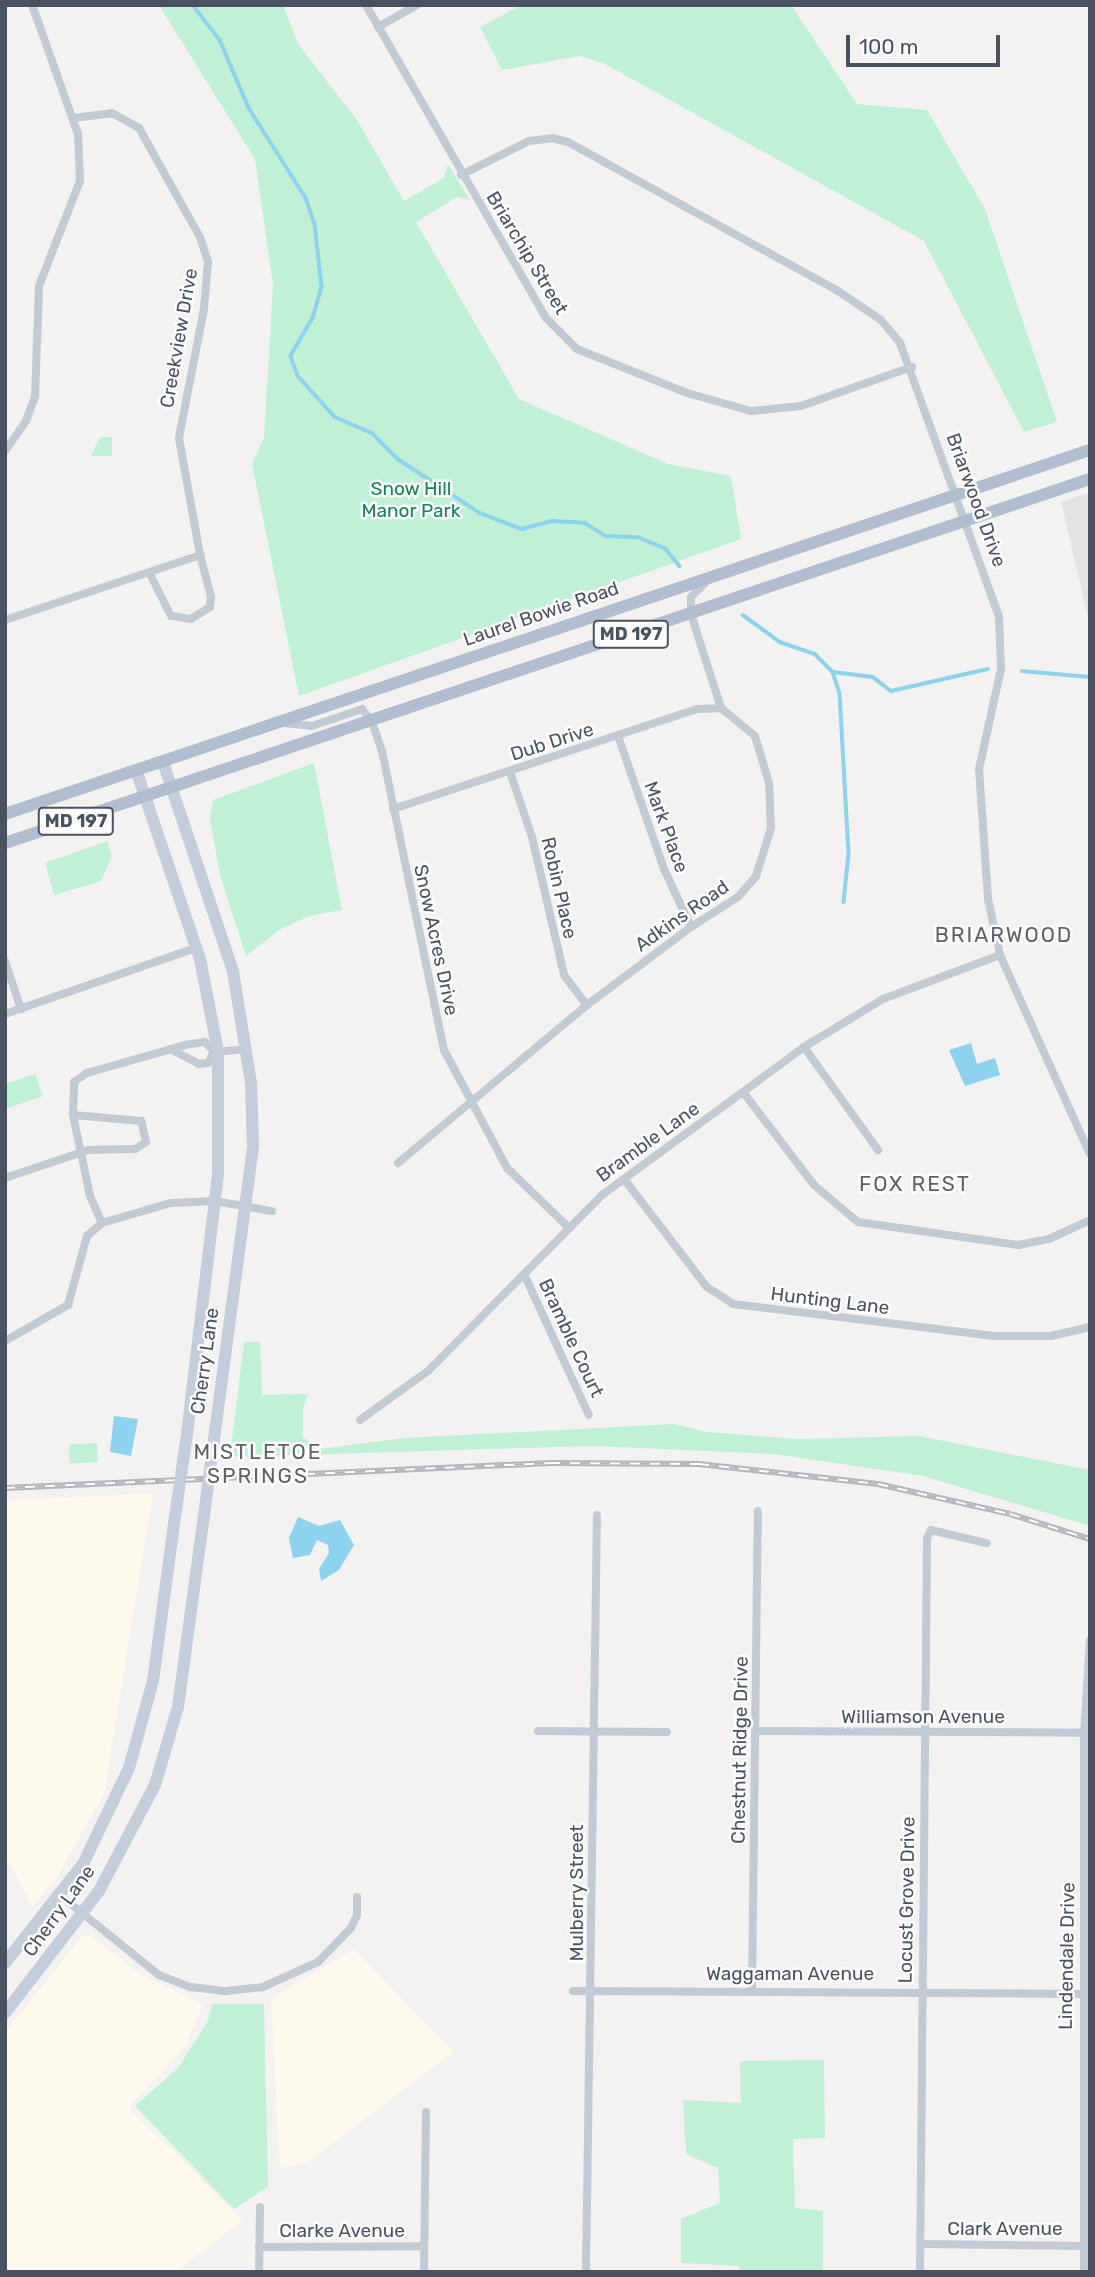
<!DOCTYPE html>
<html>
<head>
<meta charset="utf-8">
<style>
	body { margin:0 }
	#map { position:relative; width:1095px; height:2277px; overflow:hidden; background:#f4f1f1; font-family:Rubik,sans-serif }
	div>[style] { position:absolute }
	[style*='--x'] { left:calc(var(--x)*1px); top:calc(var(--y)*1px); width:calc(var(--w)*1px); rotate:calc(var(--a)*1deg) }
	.commercial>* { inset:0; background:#fdf9ec }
	.education>* { inset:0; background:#e5e2e3 }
	.green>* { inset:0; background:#c0f0d6; transform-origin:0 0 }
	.water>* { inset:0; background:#8dd3ee }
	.stream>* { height:3.5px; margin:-1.75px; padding:0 1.75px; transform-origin:1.75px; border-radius:1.75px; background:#8dd3ee }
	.minor>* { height:8px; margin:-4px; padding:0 4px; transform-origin:4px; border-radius:4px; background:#c2cad3 }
	.secondary>* { height:12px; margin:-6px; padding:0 6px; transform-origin:6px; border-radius:6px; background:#c4cdda }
	.primary>* { height:12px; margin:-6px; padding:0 6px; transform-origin:6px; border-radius:6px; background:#b1bed0 }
	.rail>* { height:6px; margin-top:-3px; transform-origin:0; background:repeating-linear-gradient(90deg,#fff 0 10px,#b3b6bb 0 20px); box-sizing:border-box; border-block:2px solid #b3b6bb }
	.secondary-bridge>* { height:12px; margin:-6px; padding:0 6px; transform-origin:6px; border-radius:6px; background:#c4cdda }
	span { translate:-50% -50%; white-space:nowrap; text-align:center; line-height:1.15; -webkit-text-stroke:5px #fff; paint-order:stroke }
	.shield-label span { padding:2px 5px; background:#fff; border:2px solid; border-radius:5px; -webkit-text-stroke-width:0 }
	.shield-label { font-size:18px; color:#49535f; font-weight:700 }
	.street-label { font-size:19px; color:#49535f }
	.park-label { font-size:19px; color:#168355 }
	.neighbourhood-label { font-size:21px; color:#5d6166; letter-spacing:2px }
	.frame { position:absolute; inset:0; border:7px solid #49535f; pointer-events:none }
	.scale { position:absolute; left:846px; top:35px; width:154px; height:32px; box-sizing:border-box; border:4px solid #49535f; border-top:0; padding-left:9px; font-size:21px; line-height:24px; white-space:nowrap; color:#49535f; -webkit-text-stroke:5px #fff; paint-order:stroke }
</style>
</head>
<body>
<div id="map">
	<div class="commercial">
		<div style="clip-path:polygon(153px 1493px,104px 1794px,58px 1875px,33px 1907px,5px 1855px,5px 1501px)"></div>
		<div style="clip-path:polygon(82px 1936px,91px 1936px,140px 1974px,203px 2004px,186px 2045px,128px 2108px,243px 2220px,175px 2272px,5px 2272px,5px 2033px)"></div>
		<div style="clip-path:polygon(354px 1949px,453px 2052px,308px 2162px,280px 2168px,271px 1999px)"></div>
	</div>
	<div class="education">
		<div style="clip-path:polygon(1090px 492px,1090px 626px,1061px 502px)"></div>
	</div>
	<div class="green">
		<div style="clip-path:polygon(159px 5px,283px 5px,298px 44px,357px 120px,404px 201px,444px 178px,448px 164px,470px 200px,457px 197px,416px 222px,519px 399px,668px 464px,731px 476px,741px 539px,299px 696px,252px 464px,264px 438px,273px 285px,255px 159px)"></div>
		<div style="clip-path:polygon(522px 5px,791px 5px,857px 104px,927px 110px,985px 209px,1057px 422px,1024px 432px,924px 241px,605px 64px,580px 56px,502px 70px,480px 27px)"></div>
		<div style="clip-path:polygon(100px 437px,112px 437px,112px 456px,91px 456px)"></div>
		<div style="clip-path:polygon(314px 763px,342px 910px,309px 916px,279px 930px,246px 956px,220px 875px,210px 819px,213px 800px)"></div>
		<div style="clip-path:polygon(107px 841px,112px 856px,101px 881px,54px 895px,45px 863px)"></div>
		<div style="clip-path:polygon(35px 1074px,43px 1096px,5px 1109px,5px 1084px)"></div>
		<div style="clip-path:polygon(244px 1342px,260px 1342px,262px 1395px,308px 1394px,303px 1409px,303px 1437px,319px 1449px,405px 1438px,674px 1424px,707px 1432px,797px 1439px,919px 1436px,1090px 1470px,1090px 1526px,923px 1476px,774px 1454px,593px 1446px,230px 1457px)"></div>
		<div style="left:97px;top:1443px;width:19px;height:28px;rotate:87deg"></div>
		<div style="clip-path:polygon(1084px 1733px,1090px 1733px,1090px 1994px,1083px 1994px)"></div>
		<div style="clip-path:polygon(212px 2004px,264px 2004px,268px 2187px,234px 2209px,135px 2106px,178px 2068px,208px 2021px)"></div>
		<div style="clip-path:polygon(824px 2060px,825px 2138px,793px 2139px,795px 2208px,823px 2211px,823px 2272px,739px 2272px,739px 2266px,681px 2263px,681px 2219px,720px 2203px,718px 2168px,686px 2154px,683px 2100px,741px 2103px,740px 2061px)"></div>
	</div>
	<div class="water">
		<div style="clip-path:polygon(971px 1043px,977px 1064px,995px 1058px,1000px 1075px,965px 1086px,949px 1050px)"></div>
		<div style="clip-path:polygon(114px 1416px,138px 1419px,131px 1456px,110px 1452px)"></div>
		<div style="clip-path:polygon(298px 1517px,319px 1526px,340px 1520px,354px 1545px,339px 1570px,321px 1581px,319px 1569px,329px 1553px,328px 1545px,317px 1540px,310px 1555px,293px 1558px,289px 1538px)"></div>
	</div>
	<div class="stream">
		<div style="--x:193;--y:5;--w:44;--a:52.4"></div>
		<div style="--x:220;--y:40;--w:74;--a:66.9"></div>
		<div style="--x:249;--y:108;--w:107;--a:57.7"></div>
		<div style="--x:306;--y:198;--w:28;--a:71"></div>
		<div style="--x:315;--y:224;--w:63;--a:83.7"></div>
		<div style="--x:322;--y:287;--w:32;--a:106"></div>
		<div style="--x:313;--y:318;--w:44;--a:120.1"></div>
		<div style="--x:291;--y:356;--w:21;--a:71"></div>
		<div style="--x:298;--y:376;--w:55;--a:47.9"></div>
		<div style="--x:335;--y:417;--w:40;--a:23.4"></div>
		<div style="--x:372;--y:433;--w:37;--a:45"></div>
		<div style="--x:398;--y:459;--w:98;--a:33.4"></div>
		<div style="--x:480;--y:513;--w:45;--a:20.9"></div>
		<div style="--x:522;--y:529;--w:31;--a:-15"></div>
		<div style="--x:552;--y:521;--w:33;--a:3"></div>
		<div style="--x:585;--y:523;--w:25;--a:32"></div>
		<div style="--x:606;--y:536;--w:32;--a:2"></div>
		<div style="--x:638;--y:537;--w:30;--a:23"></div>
		<div style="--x:666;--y:549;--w:22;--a:51"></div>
		<div style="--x:743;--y:615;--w:46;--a:36.1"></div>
		<div style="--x:780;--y:642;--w:37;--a:19"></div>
		<div style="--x:815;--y:654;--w:25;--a:45"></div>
		<div style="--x:833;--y:672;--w:40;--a:7.1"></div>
		<div style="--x:873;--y:677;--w:23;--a:38"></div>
		<div style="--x:891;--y:691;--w:99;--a:-12.8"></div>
		<div style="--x:1022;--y:671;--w:68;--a:5"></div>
		<div style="--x:833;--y:672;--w:22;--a:72"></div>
		<div style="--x:840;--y:693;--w:161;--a:86.8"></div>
		<div style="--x:849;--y:854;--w:48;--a:95.9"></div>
	</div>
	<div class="minor">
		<div style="--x:366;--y:5;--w:361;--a:60.1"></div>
		<div style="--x:546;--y:318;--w:44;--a:45"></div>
		<div style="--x:577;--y:349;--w:118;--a:21.8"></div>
		<div style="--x:687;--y:393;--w:66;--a:15.7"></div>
		<div style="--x:751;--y:411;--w:50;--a:-5.7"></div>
		<div style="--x:801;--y:406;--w:118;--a:-19.4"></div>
		<div style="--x:378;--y:27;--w:45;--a:-29.4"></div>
		<div style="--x:73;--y:118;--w:39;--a:-7"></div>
		<div style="--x:112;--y:113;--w:31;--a:29"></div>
		<div style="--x:139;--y:128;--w:125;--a:60.8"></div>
		<div style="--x:200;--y:237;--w:26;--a:72"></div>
		<div style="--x:208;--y:262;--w:47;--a:94.9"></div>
		<div style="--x:204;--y:309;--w:131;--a:101"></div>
		<div style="--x:179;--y:438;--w:119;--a:79.8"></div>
		<div style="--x:200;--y:555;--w:43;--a:75.3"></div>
		<div style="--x:211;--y:597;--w:10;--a:96"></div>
		<div style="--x:210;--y:607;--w:22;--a:148"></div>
		<div style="--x:191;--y:619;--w:20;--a:-171"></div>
		<div style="--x:171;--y:616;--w:47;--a:-116.6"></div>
		<div style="--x:461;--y:175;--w:76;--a:-26.6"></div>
		<div style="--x:529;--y:141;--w:23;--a:-7"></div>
		<div style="--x:552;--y:138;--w:16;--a:14"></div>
		<div style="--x:568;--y:142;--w:308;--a:28.9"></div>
		<div style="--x:838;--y:291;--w:52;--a:34"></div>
		<div style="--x:881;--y:320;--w:30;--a:50"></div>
		<div style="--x:900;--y:343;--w:291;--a:70.1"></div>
		<div style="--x:999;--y:617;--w:52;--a:87.8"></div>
		<div style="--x:1001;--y:669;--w:102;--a:102.4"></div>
		<div style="--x:979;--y:769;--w:130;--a:86"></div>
		<div style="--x:988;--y:899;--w:57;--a:77.9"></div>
		<div style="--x:1000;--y:955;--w:218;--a:65.7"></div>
		<div style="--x:5;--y:451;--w:37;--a:-55"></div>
		<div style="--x:26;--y:421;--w:27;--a:-70"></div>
		<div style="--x:35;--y:396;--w:110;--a:-87.9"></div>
		<div style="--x:39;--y:286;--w:113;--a:-68.7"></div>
		<div style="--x:80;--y:181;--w:47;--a:-92.4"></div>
		<div style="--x:78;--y:134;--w:137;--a:-109.6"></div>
		<div style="--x:5;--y:620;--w:206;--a:-18.4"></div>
		<div style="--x:284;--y:723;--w:28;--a:6"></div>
		<div style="--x:312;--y:726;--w:53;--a:-18.8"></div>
		<div style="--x:362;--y:709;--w:16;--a:52"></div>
		<div style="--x:372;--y:722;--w:31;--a:71"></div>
		<div style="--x:382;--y:751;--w:305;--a:78.3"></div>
		<div style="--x:444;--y:1050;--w:134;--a:61.9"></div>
		<div style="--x:507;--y:1168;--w:83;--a:44"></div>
		<div style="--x:618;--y:736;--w:141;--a:70.9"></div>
		<div style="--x:664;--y:869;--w:64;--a:65"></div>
		<div style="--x:510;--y:772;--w:69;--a:71.3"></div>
		<div style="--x:532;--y:837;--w:142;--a:76.9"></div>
		<div style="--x:564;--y:975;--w:38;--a:53"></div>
		<div style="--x:393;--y:809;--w:320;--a:-18.2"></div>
		<div style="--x:697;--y:709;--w:24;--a:-2"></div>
		<div style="--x:5;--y:961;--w:51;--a:71.6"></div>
		<div style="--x:5;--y:1014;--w:202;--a:-19.1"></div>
		<div style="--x:804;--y:1047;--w:127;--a:54.3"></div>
		<div style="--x:170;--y:1049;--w:33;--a:27"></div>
		<div style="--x:199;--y:1064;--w:9;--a:-6"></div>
		<div style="--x:208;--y:1063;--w:13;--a:-61"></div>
		<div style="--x:214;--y:1052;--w:33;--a:-5"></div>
		<div style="--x:743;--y:1092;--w:117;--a:52.6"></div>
		<div style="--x:814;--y:1185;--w:57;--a:40.1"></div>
		<div style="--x:858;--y:1222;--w:162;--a:8.2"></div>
		<div style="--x:1018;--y:1245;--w:32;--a:-11"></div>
		<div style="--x:1049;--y:1239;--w:45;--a:-24.9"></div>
		<div style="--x:398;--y:1163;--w:246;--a:-39.9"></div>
		<div style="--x:587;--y:1005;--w:130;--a:-36.9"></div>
		<div style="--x:691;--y:927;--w:56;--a:-32.6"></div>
		<div style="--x:738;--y:897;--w:28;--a:-49"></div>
		<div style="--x:756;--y:876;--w:50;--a:-72.6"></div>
		<div style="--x:771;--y:828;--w:45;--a:-92.5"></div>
		<div style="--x:769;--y:783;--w:49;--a:-106.6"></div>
		<div style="--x:755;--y:736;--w:44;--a:-140.5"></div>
		<div style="--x:721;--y:708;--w:99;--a:-107.7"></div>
		<div style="--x:691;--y:614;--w:17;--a:-90"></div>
		<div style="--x:691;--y:597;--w:23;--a:-45"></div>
		<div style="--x:5;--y:1178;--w:88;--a:-18.6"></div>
		<div style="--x:88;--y:1150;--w:47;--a:-1.2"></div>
		<div style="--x:135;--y:1149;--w:13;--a:-32"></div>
		<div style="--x:146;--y:1142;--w:22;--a:-103"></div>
		<div style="--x:141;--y:1121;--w:68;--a:-175"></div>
		<div style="--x:624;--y:1179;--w:136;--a:52.5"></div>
		<div style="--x:707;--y:1287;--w:31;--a:33"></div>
		<div style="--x:733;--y:1304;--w:263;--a:7"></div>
		<div style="--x:994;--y:1336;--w:57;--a:0"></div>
		<div style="--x:1051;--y:1336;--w:40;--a:-13"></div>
		<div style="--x:102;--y:1223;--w:30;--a:-114"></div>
		<div style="--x:90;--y:1196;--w:83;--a:-101.9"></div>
		<div style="--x:73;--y:1115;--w:33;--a:-88"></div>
		<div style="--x:74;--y:1082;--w:16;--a:-35"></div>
		<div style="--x:87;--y:1073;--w:102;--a:-15.9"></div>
		<div style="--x:185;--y:1045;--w:20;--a:-9"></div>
		<div style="--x:205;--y:1042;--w:13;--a:48"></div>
		<div style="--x:524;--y:1274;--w:155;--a:65.3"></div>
		<div style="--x:5;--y:1341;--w:73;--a:-29.7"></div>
		<div style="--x:68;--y:1305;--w:72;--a:-74.6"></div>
		<div style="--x:87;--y:1236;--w:20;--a:-41"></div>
		<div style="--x:102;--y:1223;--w:72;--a:-16.2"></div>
		<div style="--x:171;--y:1203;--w:44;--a:-2.6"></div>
		<div style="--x:215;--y:1201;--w:58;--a:10"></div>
		<div style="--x:360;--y:1420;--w:84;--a:-35.8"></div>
		<div style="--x:428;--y:1371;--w:247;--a:-45.3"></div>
		<div style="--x:602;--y:1195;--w:250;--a:-36.2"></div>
		<div style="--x:804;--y:1047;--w:92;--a:-31.3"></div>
		<div style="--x:883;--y:999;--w:125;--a:-20.6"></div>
		<div style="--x:538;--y:1731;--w:129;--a:0.4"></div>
		<div style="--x:757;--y:1731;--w:330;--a:0.3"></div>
		<div style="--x:61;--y:1896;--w:126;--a:38.9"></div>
		<div style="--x:159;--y:1975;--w:34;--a:21"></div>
		<div style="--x:191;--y:1987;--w:35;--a:7"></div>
		<div style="--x:226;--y:1991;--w:37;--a:-6"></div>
		<div style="--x:263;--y:1987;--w:60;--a:-24.4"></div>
		<div style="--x:318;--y:1962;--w:47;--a:-45.9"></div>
		<div style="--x:351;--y:1928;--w:14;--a:-65"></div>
		<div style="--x:357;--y:1915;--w:18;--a:-90"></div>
		<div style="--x:752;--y:1989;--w:478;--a:-89.3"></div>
		<div style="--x:573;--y:1991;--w:517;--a:0.33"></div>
		<div style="--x:921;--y:2244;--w:166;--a:0.7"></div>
		<div style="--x:259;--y:2247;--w:165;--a:-0.3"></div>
		<div style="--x:259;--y:2272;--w:65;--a:-89.1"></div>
		<div style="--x:424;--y:2272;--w:160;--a:-89.3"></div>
		<div style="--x:586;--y:2272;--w:757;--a:-89.17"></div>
		<div style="--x:920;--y:2272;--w:734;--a:-89.45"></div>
		<div style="--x:927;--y:1538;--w:9;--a:-63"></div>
		<div style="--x:931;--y:1530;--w:57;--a:13.3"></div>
		<div style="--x:1084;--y:2272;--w:539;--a:-90"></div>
		<div style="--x:1084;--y:1733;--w:93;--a:-86.3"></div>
	</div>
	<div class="secondary">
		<div style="--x:163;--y:762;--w:220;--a:71.5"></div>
		<div style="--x:233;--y:971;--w:113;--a:80.9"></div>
		<div style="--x:251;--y:1083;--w:64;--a:88.2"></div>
		<div style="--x:253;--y:1147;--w:288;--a:97.6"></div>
		<div style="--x:136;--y:770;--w:200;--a:71.3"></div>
		<div style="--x:200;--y:959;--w:95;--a:79"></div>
		<div style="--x:218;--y:1052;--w:122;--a:90"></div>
		<div style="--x:218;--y:1174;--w:262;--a:96.8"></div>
		<div style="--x:5;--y:1963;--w:126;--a:-51.8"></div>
		<div style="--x:83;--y:1864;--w:106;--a:-64.4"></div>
		<div style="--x:129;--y:1768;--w:90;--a:-74.6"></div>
		<div style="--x:153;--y:1681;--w:158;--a:-82.4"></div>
		<div style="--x:5;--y:2013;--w:154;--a:-52.4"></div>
		<div style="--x:99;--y:1891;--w:120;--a:-62.2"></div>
		<div style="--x:155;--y:1785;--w:81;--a:-73.6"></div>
		<div style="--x:178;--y:1707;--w:186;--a:-82.3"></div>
	</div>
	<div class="primary">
		<div style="--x:5;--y:814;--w:1144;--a:-18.55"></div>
		<div style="--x:5;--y:843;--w:1144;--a:-18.55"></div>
	</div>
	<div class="rail">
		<div style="--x:5;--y:1488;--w:546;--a:-2.63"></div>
		<div style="--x:550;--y:1463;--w:149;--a:0.4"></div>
		<div style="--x:699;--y:1464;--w:180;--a:6.4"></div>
		<div style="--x:878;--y:1484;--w:135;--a:12.8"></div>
		<div style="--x:1010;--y:1514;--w:84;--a:17.4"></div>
	</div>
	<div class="secondary-bridge">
		<div style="--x:203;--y:1523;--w:92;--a:-82.5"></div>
		<div style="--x:174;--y:1524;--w:91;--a:-81.8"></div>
	</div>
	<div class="shield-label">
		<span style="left:631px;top:634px">MD 197</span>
		<span style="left:76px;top:821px">MD 197</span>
	</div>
	<div class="street-label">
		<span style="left:527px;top:253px;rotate:59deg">Briarchip Street</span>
		<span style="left:179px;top:338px;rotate:-80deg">Creekview Drive</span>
		<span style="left:976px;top:500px;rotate:70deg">Briarwood Drive</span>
		<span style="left:541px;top:614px;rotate:-19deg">Laurel Bowie Road</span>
		<span style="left:552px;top:742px;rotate:-18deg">Dub Drive</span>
		<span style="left:666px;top:827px;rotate:70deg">Mark Place</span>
		<span style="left:559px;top:888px;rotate:77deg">Robin Place</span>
		<span style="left:682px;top:916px;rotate:-35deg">Adkins Road</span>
		<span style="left:436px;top:940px;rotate:78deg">Snow Acres Drive</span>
		<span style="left:648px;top:1142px;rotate:-36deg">Bramble Lane</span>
		<span style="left:830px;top:1301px;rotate:7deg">Hunting Lane</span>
		<span style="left:571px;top:1338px;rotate:65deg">Bramble Court</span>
		<span style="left:205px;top:1361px;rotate:-82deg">Cherry Lane</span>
		<span style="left:923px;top:1717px">Williamson Avenue</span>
		<span style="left:740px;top:1750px;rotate:-89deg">Chestnut Ridge Drive</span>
		<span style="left:577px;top:1893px;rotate:-90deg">Mulberry Street</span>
		<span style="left:907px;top:1900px;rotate:-89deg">Locust Grove Drive</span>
		<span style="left:59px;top:1911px;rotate:-54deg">Cherry Lane</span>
		<span style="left:1067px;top:1956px;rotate:-89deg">Lindendale Drive</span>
		<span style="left:790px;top:1974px">Waggaman Avenue</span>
		<span style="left:1005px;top:2229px">Clark Avenue</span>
		<span style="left:342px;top:2231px">Clarke Avenue</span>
	</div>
	<div class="park-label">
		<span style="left:411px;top:500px">Snow Hill<br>Manor Park</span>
	</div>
	<div class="neighbourhood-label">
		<span style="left:1004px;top:935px">BRIARWOOD</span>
		<span style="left:915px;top:1184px">FOX REST</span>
		<span style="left:258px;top:1464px">MISTLETOE<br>SPRINGS</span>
	</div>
	<div class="frame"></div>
	<div class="scale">100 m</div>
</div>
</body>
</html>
